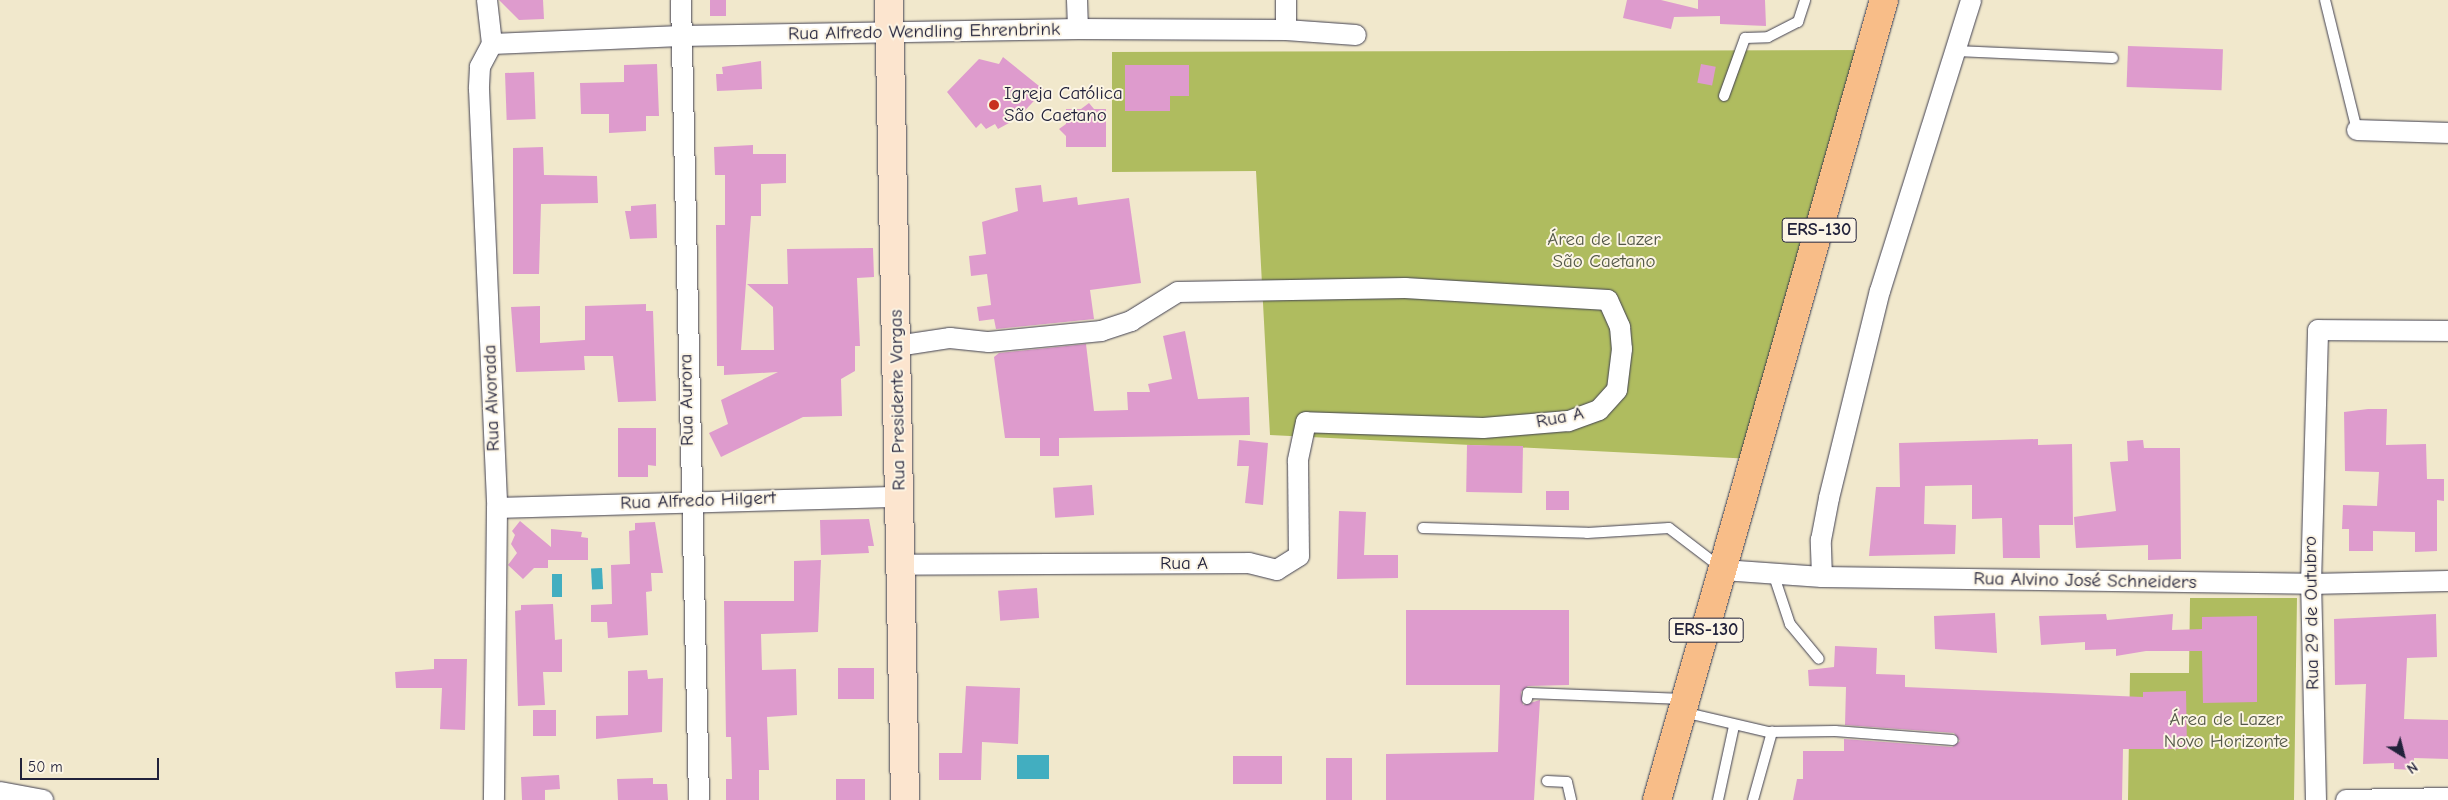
<!DOCTYPE html>
<html>
<head>
<meta charset="utf-8">
<style>
	body { margin:0 }
	#map { position:relative; width:2448px; height:800px; overflow:hidden; background:#f1e8cc; font-family:"Comic Neue",sans-serif }
	div>[style] { position:absolute }
	[style*='--x'] { left:calc(var(--x)*1px); top:calc(var(--y)*1px); width:calc(var(--w)*1px); rotate:calc(var(--a)*1deg) }
	.green>* { inset:0; background:#afbc5f }
	.water>* { inset:0; background:#42aec0; transform-origin:0 0 }
	.building>* { inset:0; background:#de9bcd; transform-origin:0 0 }
	.roads { filter:drop-shadow(0 0 1px #414051) drop-shadow(0 0 1px #414051) }
	.service>* { height:10px; margin:-5px; padding:0 5px; transform-origin:5px; border-radius:5px; background:#fff }
	.minor>* { height:20px; margin:-10px; padding:0 10px; transform-origin:10px; border-radius:10px; background:#fff }
	.secondary>* { height:28px; margin:-14px; padding:0 14px; transform-origin:14px; border-radius:14px; background:#fce5cf }
	.primary>* { height:28px; margin:-14px; padding:0 14px; transform-origin:14px; border-radius:14px; background:#f8bd88 }
	.dots>* { width:14px; height:14px; translate:-50% -50%; box-sizing:border-box; border:2px solid #fcf5e5; border-radius:50% }
	span { translate:-50% -50%; white-space:nowrap; text-align:center; line-height:1.15; -webkit-text-stroke:4px #fcf5e5; paint-order:stroke }
	.shield-label span { padding:1px 4px; background:#fcf5e5; border:1px solid; border-radius:4px; -webkit-text-stroke-width:0 }
	.shield-label { font-size:18px; color:#22223b; font-weight:700 }
	.street-label { font-size:19px; color:#22223b }
	.poi-label { font-size:19px; color:#22223b }
	.left { translate:0 -50%; text-align:left }
	.park-label { font-size:19px; color:#535848 }
	.north { position:absolute; left:2378px; top:730px; width:50px; height:50px; -webkit-text-stroke:4px #fcf5e5; paint-order:stroke; rotate:144deg; font-size:14px; font-weight:700; line-height:20px; text-align:center; color:#22223b }
	.north::after { content:''; display:block; margin:auto; width:18px; height:22px; background:#22223b; clip-path:polygon(50% 0,100% 100%,50% 72%,0 100%) }
	.scale { position:absolute; left:20px; top:758px; width:139px; height:22px; box-sizing:border-box; border:2px solid #22223b; border-top:0; padding-left:6px; font-size:15px; line-height:18px; white-space:nowrap; color:#22223b; -webkit-text-stroke:4px #fcf5e5; paint-order:stroke }
</style>
</head>
<body>
<div id="map">
	<div class="green">
		<div style="clip-path:polygon(1870px 50px,1753px 459px,1270px 435px,1256px 171px,1112px 172px,1112px 52px)"></div>
		<div style="clip-path:polygon(2190px 598px,2297px 598px,2294px 800px,2128px 800px,2130px 673px,2189px 673px)"></div>
	</div>
	<div class="water">
		<div style="left:602px;top:568px;width:21px;height:11px;rotate:87deg"></div>
		<div style="left:552px;top:574px;width:10px;height:23px"></div>
		<div style="left:1017px;top:755px;width:32px;height:24px"></div>
	</div>
	<div class="building">
		<div style="clip-path:polygon(499px 0,543px 0,544px 19px,519px 20px)"></div>
		<div style="left:710px;top:0;width:16px;height:16px"></div>
		<div style="clip-path:polygon(1627px 0,1661px 0,1698px 9px,1698px 0,1765px 0,1766px 26px,1720px 24px,1720px 16px,1674px 17px,1671px 29px,1623px 18px)"></div>
		<div style="left:2128px;top:46px;width:95px;height:41px;rotate:2deg"></div>
		<div style="clip-path:polygon(1003px 57px,1044px 90px,1018px 118px,998px 129px,995px 124px,986px 129px,981px 123px,976px 128px,947px 92px,979px 59px,999px 64px)"></div>
		<div style="clip-path:polygon(761px 61px,762px 89px,717px 91px,716px 74px,723px 74px,722px 67px)"></div>
		<div style="clip-path:polygon(657px 64px,659px 116px,646px 116px,646px 131px,609px 133px,609px 114px,581px 114px,580px 83px,624px 82px,624px 65px)"></div>
		<div style="left:1701px;top:64px;width:15px;height:19px;rotate:11deg"></div>
		<div style="clip-path:polygon(1125px 65px,1189px 65px,1189px 96px,1170px 96px,1170px 111px,1125px 111px)"></div>
		<div style="left:534px;top:72px;width:47px;height:29px;rotate:88deg"></div>
		<div style="clip-path:polygon(1089px 103px,1094px 109px,1106px 109px,1106px 147px,1066px 147px,1066px 136px,1059px 129px,1066px 124px,1066px 109px,1081px 109px)"></div>
		<div style="clip-path:polygon(753px 145px,753px 154px,786px 154px,786px 183px,761px 184px,761px 216px,751px 216px,741px 350px,774px 350px,773px 307px,747px 284px,788px 284px,787px 249px,873px 248px,874px 277px,857px 278px,860px 346px,855px 346px,855px 371px,841px 379px,842px 416px,803px 417px,721px 457px,709px 433px,728px 424px,721px 400px,778px 372px,724px 375px,724px 366px,717px 366px,716px 225px,725px 225px,725px 175px,715px 175px,714px 147px)"></div>
		<div style="clip-path:polygon(543px 147px,544px 175px,597px 176px,598px 203px,541px 204px,539px 274px,513px 274px,513px 148px)"></div>
		<div style="clip-path:polygon(1041px 185px,1043px 202px,1077px 197px,1078px 205px,1129px 198px,1141px 283px,1090px 290px,1094px 319px,996px 329px,994px 319px,979px 321px,977px 307px,991px 305px,987px 274px,971px 276px,969px 256px,986px 254px,982px 222px,1018px 211px,1015px 188px)"></div>
		<div style="clip-path:polygon(656px 204px,657px 238px,630px 239px,625px 211px,631px 211px,631px 206px)"></div>
		<div style="clip-path:polygon(646px 304px,646px 311px,653px 311px,656px 401px,618px 402px,613px 356px,584px 356px,585px 370px,516px 372px,511px 307px,540px 306px,540px 343px,585px 340px,585px 306px)"></div>
		<div style="clip-path:polygon(1185px 331px,1198px 399px,1249px 397px,1250px 435px,1059px 438px,1059px 456px,1040px 456px,1040px 438px,1005px 438px,994px 357px,999px 353px,1086px 344px,1094px 411px,1128px 410px,1127px 392px,1150px 392px,1148px 384px,1172px 379px,1163px 336px)"></div>
		<div style="clip-path:polygon(2368px 409px,2387px 409px,2386px 445px,2426px 444px,2427px 479px,2444px 479px,2444px 501px,2437px 500px,2437px 551px,2415px 552px,2415px 532px,2373px 531px,2373px 551px,2349px 551px,2349px 529px,2342px 529px,2343px 505px,2377px 506px,2379px 472px,2345px 471px,2344px 412px)"></div>
		<div style="clip-path:polygon(618px 428px,656px 428px,656px 466px,648px 465px,648px 477px,618px 477px)"></div>
		<div style="clip-path:polygon(2038px 439px,2038px 445px,2072px 444px,2073px 525px,2039px 525px,2040px 558px,2003px 558px,2002px 518px,1972px 519px,1972px 485px,1925px 486px,1924px 524px,1956px 525px,1955px 554px,1869px 556px,1876px 487px,1900px 487px,1899px 443px)"></div>
		<div style="clip-path:polygon(1239px 440px,1268px 443px,1263px 505px,1245px 503px,1249px 466px,1237px 466px)"></div>
		<div style="clip-path:polygon(2143px 440px,2144px 448px,2180px 448px,2181px 559px,2148px 560px,2148px 545px,2076px 548px,2074px 517px,2116px 511px,2110px 462px,2128px 461px,2127px 441px)"></div>
		<div style="left:1467px;top:445px;width:56px;height:47px;rotate:1deg"></div>
		<div style="left:1092px;top:485px;width:30px;height:39px;rotate:86deg"></div>
		<div style="left:1546px;top:491px;width:23px;height:19px"></div>
		<div style="clip-path:polygon(1339px 511px,1366px 512px,1364px 555px,1398px 555px,1398px 578px,1337px 579px)"></div>
		<div style="clip-path:polygon(869px 519px,874px 546px,868px 546px,869px 553px,821px 555px,820px 520px)"></div>
		<div style="clip-path:polygon(520px 521px,551px 547px,551px 529px,582px 532px,581px 537px,588px 538px,588px 560px,548px 560px,548px 568px,534px 568px,523px 579px,508px 565px,517px 553px,511px 544px,515px 535px,512px 531px)"></div>
		<div style="clip-path:polygon(655px 522px,663px 573px,651px 573px,652px 591px,646px 592px,648px 635px,608px 638px,607px 622px,591px 622px,591px 605px,612px 604px,611px 565px,630px 564px,629px 531px,635px 530px,635px 523px)"></div>
		<div style="clip-path:polygon(821px 560px,818px 632px,761px 634px,762px 670px,796px 669px,797px 715px,767px 717px,769px 770px,759px 770px,759px 800px,726px 800px,726px 779px,732px 779px,731px 737px,726px 737px,724px 601px,794px 601px,794px 561px)"></div>
		<div style="left:1037px;top:588px;width:30px;height:39px;rotate:86deg"></div>
		<div style="clip-path:polygon(553px 604px,555px 640px,562px 639px,562px 672px,543px 672px,545px 705px,518px 706px,515px 611px,521px 610px,521px 605px)"></div>
		<div style="clip-path:polygon(1406px 610px,1569px 610px,1569px 685px,1528px 686px,1521px 692px,1523px 705px,1540px 700px,1534px 800px,1386px 800px,1386px 754px,1498px 752px,1500px 685px,1406px 685px)"></div>
		<div style="clip-path:polygon(1995px 613px,1997px 653px,1935px 649px,1934px 616px)"></div>
		<div style="clip-path:polygon(2106px 614px,2107px 620px,2173px 614px,2172px 630px,2202px 629px,2202px 617px,2257px 616px,2257px 702px,2203px 703px,2202px 651px,2146px 651px,2116px 656px,2116px 649px,2085px 650px,2085px 642px,2041px 645px,2039px 616px)"></div>
		<div style="clip-path:polygon(2436px 614px,2437px 657px,2407px 658px,2404px 719px,2448px 720px,2448px 759px,2414px 758px,2414px 770px,2394px 769px,2394px 763px,2363px 764px,2366px 684px,2335px 685px,2334px 619px)"></div>
		<div style="clip-path:polygon(1835px 646px,1877px 648px,1876px 674px,1905px 675px,1905px 687px,2143px 697px,2143px 692px,2186px 691px,2187px 749px,2123px 749px,2122px 800px,1793px 800px,1797px 779px,1803px 779px,1803px 751px,1844px 751px,1844px 739px,1952px 747px,1960px 741px,1954px 733px,1845px 725px,1846px 687px,1809px 686px,1808px 670px,1834px 667px)"></div>
		<div style="clip-path:polygon(434px 659px,467px 659px,465px 730px,440px 729px,442px 688px,396px 688px,395px 672px,434px 669px)"></div>
		<div style="left:838px;top:668px;width:36px;height:31px"></div>
		<div style="clip-path:polygon(647px 670px,648px 679px,663px 678px,662px 732px,596px 739px,596px 716px,628px 715px,628px 671px)"></div>
		<div style="clip-path:polygon(966px 686px,1020px 688px,1018px 744px,982px 742px,981px 780px,939px 780px,939px 753px,962px 753px)"></div>
		<div style="left:533px;top:710px;width:23px;height:26px"></div>
		<div style="left:1282px;top:756px;width:28px;height:49px;rotate:90deg"></div>
		<div style="left:1352px;top:758px;width:42px;height:26px;rotate:90deg"></div>
		<div style="clip-path:polygon(559px 775px,560px 789px,545px 790px,545px 800px,522px 800px,521px 777px)"></div>
		<div style="clip-path:polygon(653px 778px,653px 784px,667px 784px,668px 800px,618px 800px,617px 779px)"></div>
		<div style="left:836px;top:779px;width:29px;height:21px"></div>
	</div>
	<div class="roads">
		<div class="service">
			<div style="--x:2325;--y:0;--w:134;--a:76.2"></div>
			<div style="--x:1956;--y:51;--w:157;--a:2.6"></div>
			<div style="--x:1724;--y:96;--w:62;--a:-70.1"></div>
			<div style="--x:1745;--y:38;--w:23;--a:-2"></div>
			<div style="--x:1768;--y:37;--w:34;--a:-27"></div>
			<div style="--x:1798;--y:22;--w:23;--a:-72"></div>
			<div style="--x:1423;--y:528;--w:164;--a:1.7"></div>
			<div style="--x:1587;--y:533;--w:82;--a:-3.5"></div>
			<div style="--x:1669;--y:528;--w:64;--a:37.4"></div>
			<div style="--x:1773;--y:573;--w:54;--a:71.6"></div>
			<div style="--x:1790;--y:624;--w:45;--a:50.4"></div>
			<div style="--x:1527;--y:699;--w:6;--a:-81"></div>
			<div style="--x:1528;--y:693;--w:156;--a:2.2"></div>
			<div style="--x:1683;--y:712;--w:87;--a:13.2"></div>
			<div style="--x:1768;--y:732;--w:67;--a:-0.9"></div>
			<div style="--x:1835;--y:731;--w:118;--a:4.4"></div>
			<div style="--x:1547;--y:781;--w:20;--a:3"></div>
			<div style="--x:1567;--y:782;--w:18;--a:77"></div>
			<div style="--x:1718;--y:800;--w:76;--a:-77.8"></div>
			<div style="--x:1753;--y:800;--w:71;--a:-74.4"></div>
		</div>
		<div class="minor">
			<div style="--x:487;--y:0;--w:44;--a:83.5"></div>
			<div style="--x:492;--y:44;--w:26;--a:118"></div>
			<div style="--x:480;--y:67;--w:22;--a:93"></div>
			<div style="--x:479;--y:89;--w:419;--a:87.5"></div>
			<div style="--x:497;--y:508;--w:292;--a:90.6"></div>
			<div style="--x:681;--y:0;--w:800;--a:88.71"></div>
			<div style="--x:1077;--y:0;--w:29;--a:88"></div>
			<div style="--x:1286;--y:0;--w:30;--a:90"></div>
			<div style="--x:492;--y:44;--w:189;--a:-2.4"></div>
			<div style="--x:681;--y:36;--w:397;--a:-1"></div>
			<div style="--x:1078;--y:29;--w:208;--a:0.3"></div>
			<div style="--x:1286;--y:30;--w:70;--a:4.1"></div>
			<div style="--x:2357;--y:130;--w:91;--a:1.9"></div>
			<div style="--x:897;--y:346;--w:54;--a:-8.6"></div>
			<div style="--x:950;--y:338;--w:39;--a:6"></div>
			<div style="--x:989;--y:342;--w:113;--a:-5.6"></div>
			<div style="--x:1101;--y:331;--w:32;--a:-18"></div>
			<div style="--x:1131;--y:321;--w:55;--a:-31.7"></div>
			<div style="--x:1178;--y:292;--w:227;--a:-1"></div>
			<div style="--x:1405;--y:288;--w:203;--a:3.4"></div>
			<div style="--x:1608;--y:300;--w:30;--a:66"></div>
			<div style="--x:1620;--y:327;--w:22;--a:85"></div>
			<div style="--x:1622;--y:349;--w:41;--a:97"></div>
			<div style="--x:1617;--y:390;--w:27;--a:132"></div>
			<div style="--x:1599;--y:410;--w:33;--a:160"></div>
			<div style="--x:1568;--y:421;--w:85;--a:175.3"></div>
			<div style="--x:1483;--y:428;--w:177;--a:-178.1"></div>
			<div style="--x:1306;--y:422;--w:40;--a:102"></div>
			<div style="--x:1298;--y:461;--w:95;--a:89.4"></div>
			<div style="--x:1299;--y:556;--w:26;--a:148"></div>
			<div style="--x:1277;--y:570;--w:29;--a:-166"></div>
			<div style="--x:1249;--y:563;--w:348;--a:179.7"></div>
			<div style="--x:497;--y:508;--w:403;--a:-1.6"></div>
			<div style="--x:1723;--y:570;--w:99;--a:4"></div>
			<div style="--x:1822;--y:577;--w:489;--a:0.8"></div>
			<div style="--x:2311;--y:584;--w:137;--a:-1.3"></div>
			<div style="--x:1822;--y:577;--w:37;--a:-92"></div>
			<div style="--x:1821;--y:540;--w:43;--a:-79.2"></div>
			<div style="--x:1829;--y:498;--w:213;--a:-76.2"></div>
			<div style="--x:1880;--y:291;--w:305;--a:-72.6"></div>
			<div style="--x:0;--y:792;--w:44;--a:10.5"></div>
			<div style="--x:2316;--y:800;--w:216;--a:-91.3"></div>
			<div style="--x:2311;--y:584;--w:254;--a:-88.4"></div>
			<div style="--x:2318;--y:330;--w:130;--a:0.4"></div>
			<div style="--x:2346;--y:800;--w:102;--a:-1.1"></div>
		</div>
		<div class="secondary">
			<div style="--x:889;--y:0;--w:800;--a:88.85"></div>
		</div>
		<div class="primary">
			<div style="--x:1657;--y:800;--w:832;--a:-74.16"></div>
		</div>
	</div>
	<div class="dots">
		<div style="left:994px;top:105px;background:#c8321e"></div>
	</div>
	<div class="shield-label">
		<span style="left:1819px;top:230px">ERS-130</span>
		<span style="left:1706px;top:630px">ERS-130</span>
	</div>
	<div class="street-label">
		<span style="left:924px;top:32px;rotate:-1deg">Rua Alfredo Wendling Ehrenbrink</span>
		<span style="left:492px;top:398px;rotate:-92deg">Rua Alvorada</span>
		<span style="left:687px;top:400px;rotate:-91deg">Rua Aurora</span>
		<span style="left:898px;top:400px;rotate:-91deg">Rua Presidente Vargas</span>
		<span style="left:1560px;top:418px;rotate:-11deg">Rua A</span>
		<span style="left:698px;top:501px;rotate:-2deg">Rua Alfredo Hilgert</span>
		<span style="left:1184px;top:564px">Rua A</span>
		<span style="left:2085px;top:581px;rotate:1deg">Rua Alvino José Schneiders</span>
		<span style="left:2312px;top:613px;rotate:-91deg">Rua 29 de Outubro</span>
	</div>
	<div class="poi-label">
		<span class="left" style="left:1004px;top:105px">Igreja Católica<br>São Caetano</span>
	</div>
	<div class="park-label">
		<span style="left:1604px;top:251px">Área de Lazer<br>São Caetano</span>
		<span style="left:2226px;top:731px">Área de Lazer<br>Novo Horizonte</span>
	</div>
	<div class="north">N</div>
	<div class="scale">50 m</div>
</div>
</body>
</html>
